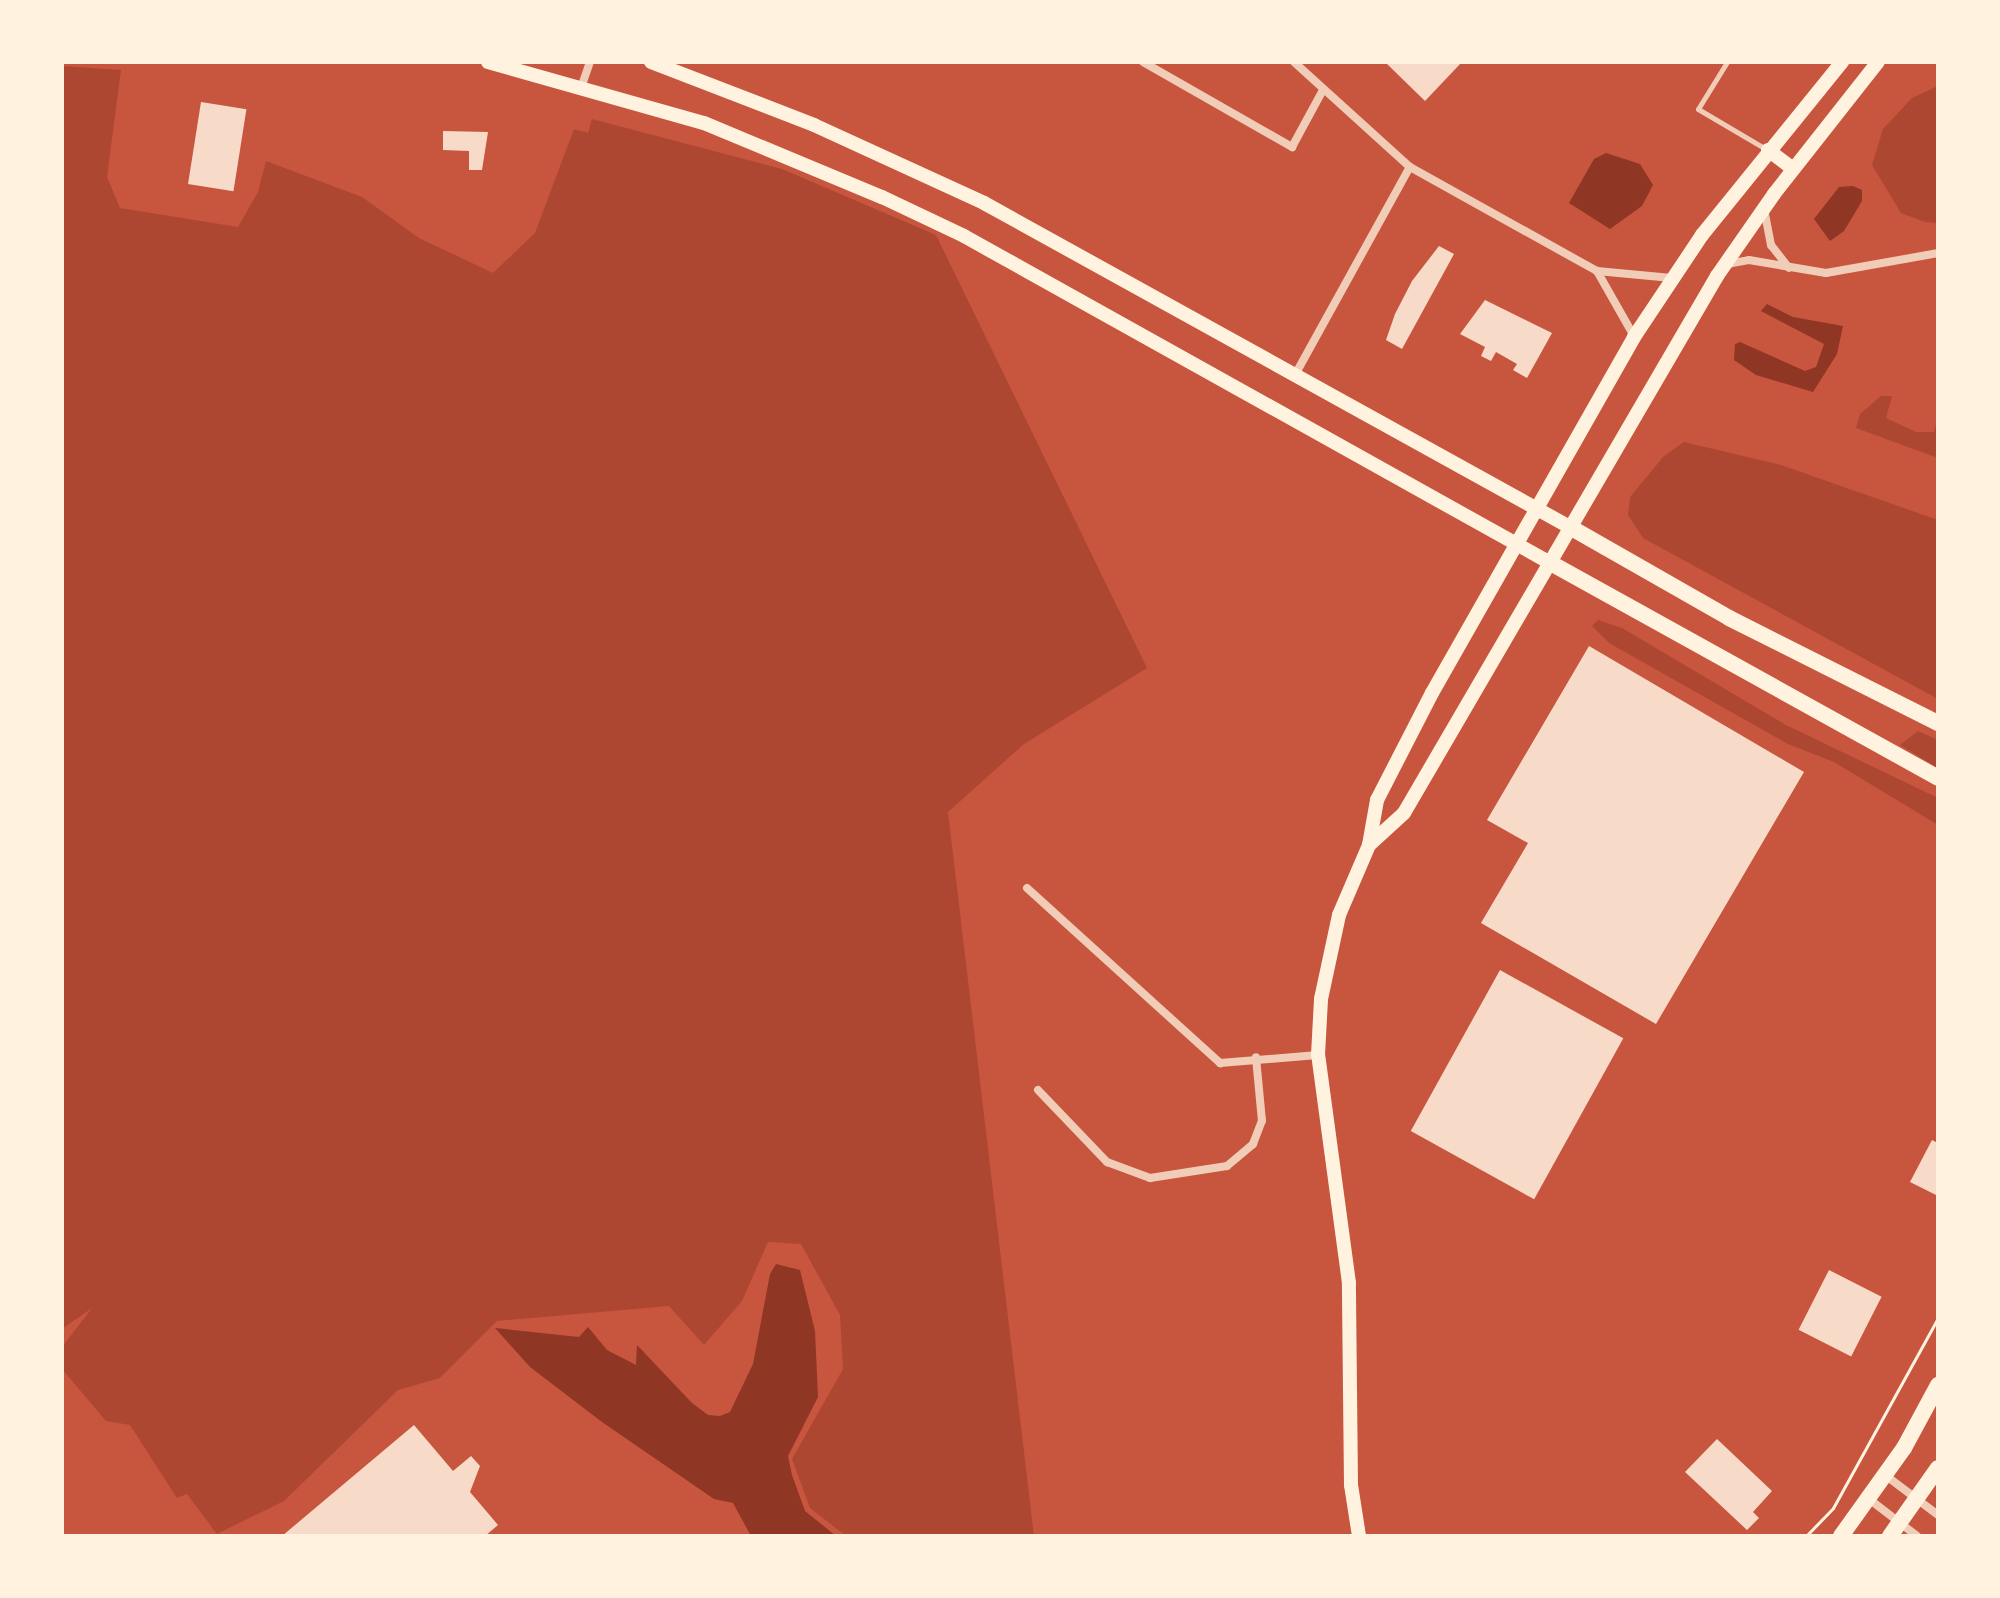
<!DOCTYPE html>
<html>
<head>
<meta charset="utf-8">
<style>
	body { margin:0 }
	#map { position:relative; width:2000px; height:1598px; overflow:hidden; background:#c8553d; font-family:"Archivo Narrow",sans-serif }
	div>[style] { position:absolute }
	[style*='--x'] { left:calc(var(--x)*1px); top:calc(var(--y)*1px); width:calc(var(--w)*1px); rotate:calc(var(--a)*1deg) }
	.green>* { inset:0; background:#ae4732 }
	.water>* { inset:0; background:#8f3625 }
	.building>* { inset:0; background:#f7dbc8; transform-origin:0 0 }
	.path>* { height:3px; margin:-1.5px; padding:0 1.5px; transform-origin:1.5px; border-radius:1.5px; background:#fff3e0 }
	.service>* { height:5px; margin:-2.5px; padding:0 2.5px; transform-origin:2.5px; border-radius:2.5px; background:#f1ccb7 }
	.minor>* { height:8px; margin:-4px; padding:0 4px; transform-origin:4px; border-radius:4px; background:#f1ccb7 }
	.secondary>* { height:14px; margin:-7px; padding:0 7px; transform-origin:7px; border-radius:7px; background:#fff3e0 }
	.trunk>* { height:16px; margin:-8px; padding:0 8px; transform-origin:8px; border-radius:8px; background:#fff3e0 }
	span { translate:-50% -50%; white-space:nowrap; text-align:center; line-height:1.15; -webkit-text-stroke:7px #fff3e0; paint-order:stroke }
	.frame { position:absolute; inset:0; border:64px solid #fff3e0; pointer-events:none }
</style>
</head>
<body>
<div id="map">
	<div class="green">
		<div style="clip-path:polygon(62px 66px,121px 70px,107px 177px,120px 208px,238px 227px,258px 192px,266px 161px,362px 197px,419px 238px,493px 273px,535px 233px,574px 129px,588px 133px,592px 119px,782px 169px,936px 235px,1147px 668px,1024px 744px,948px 812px,1034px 1536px,846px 1536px,810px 1508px,792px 1459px,843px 1369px,840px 1315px,801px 1244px,768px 1242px,742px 1301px,704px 1345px,669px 1306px,497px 1321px,440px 1378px,398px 1390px,284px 1501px,217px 1534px,187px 1494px,177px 1498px,130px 1425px,106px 1421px,62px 1369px,62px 1347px,92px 1308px,62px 1329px)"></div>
		<div style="clip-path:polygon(1938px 86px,1938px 223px,1925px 222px,1901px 213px,1872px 165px,1883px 129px,1912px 98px)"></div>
		<div style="clip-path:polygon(1881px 396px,1892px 396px,1886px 418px,1916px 432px,1934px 432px,1938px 418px,1938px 458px,1856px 428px,1860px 414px)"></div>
		<div style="clip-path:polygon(1684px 442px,1781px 465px,1938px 520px,1938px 699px,1643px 538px,1628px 515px,1630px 497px,1664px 456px)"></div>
		<div style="clip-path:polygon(1598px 620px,1622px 628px,1786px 725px,1938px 798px,1938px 825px,1834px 762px,1788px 744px,1609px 643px,1592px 626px)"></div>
		<div style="clip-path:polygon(1918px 731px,1938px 740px,1938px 768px,1900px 745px)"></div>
	</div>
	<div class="water">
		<div style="clip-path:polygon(1606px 153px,1640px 164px,1653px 185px,1642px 206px,1610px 229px,1569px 203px,1594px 159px)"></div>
		<div style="clip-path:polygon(1853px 186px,1862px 190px,1862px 201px,1844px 231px,1830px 241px,1814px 219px,1839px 187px)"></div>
		<div style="clip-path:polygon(1767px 304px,1793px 317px,1843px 326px,1837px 354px,1813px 392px,1756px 375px,1734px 360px,1735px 344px,1740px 342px,1805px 371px,1816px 367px,1824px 344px,1761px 311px)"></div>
		<div style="clip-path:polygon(776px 1264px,800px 1270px,815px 1331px,818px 1397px,788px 1456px,792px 1475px,805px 1511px,836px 1536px,751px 1536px,733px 1503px,714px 1499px,602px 1422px,530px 1367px,495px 1328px,579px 1337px,588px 1327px,607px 1350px,636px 1365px,637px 1345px,692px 1403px,708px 1415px,720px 1416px,730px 1412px,753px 1364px,770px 1274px)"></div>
	</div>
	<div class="building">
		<div style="clip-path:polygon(1385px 62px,1460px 62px,1461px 63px,1425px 101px)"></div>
		<div style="left:201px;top:102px;width:46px;height:83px;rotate:9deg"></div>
		<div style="clip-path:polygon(443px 131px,488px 132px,482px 170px,469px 170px,469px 151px,443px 150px)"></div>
		<div style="clip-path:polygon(1439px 246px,1454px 254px,1402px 349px,1386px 340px,1395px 314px,1412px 281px)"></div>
		<div style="clip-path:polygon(1485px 300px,1552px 333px,1527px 378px,1513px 370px,1517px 364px,1496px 352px,1491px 361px,1481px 356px,1485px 347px,1460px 334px)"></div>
		<div style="clip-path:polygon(1589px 646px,1804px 772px,1656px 1024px,1481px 923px,1528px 843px,1487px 820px)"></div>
		<div style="left:1500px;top:970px;width:141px;height:184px;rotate:29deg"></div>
		<div style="clip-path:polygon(1932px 1140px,1938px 1143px,1938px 1196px,1910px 1182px)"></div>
		<div style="left:1829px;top:1270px;width:59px;height:67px;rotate:27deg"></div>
		<div style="clip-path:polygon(414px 1425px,453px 1471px,471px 1456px,480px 1466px,470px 1492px,498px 1525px,485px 1536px,282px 1536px)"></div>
		<div style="clip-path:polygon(1717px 1439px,1772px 1491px,1753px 1512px,1759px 1518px,1747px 1530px,1685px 1472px)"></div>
	</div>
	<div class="path">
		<div style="--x:1806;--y:1536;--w:39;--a:-46"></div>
		<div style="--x:1833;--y:1508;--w:217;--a:-61.1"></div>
	</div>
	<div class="service">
		<div style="--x:1727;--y:62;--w:55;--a:121.7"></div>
		<div style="--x:1698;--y:109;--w:79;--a:30.5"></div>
	</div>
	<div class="minor">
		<div style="--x:1143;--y:62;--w:172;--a:29.7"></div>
		<div style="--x:1292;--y:147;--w:65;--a:-61.5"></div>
		<div style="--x:1294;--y:62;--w:156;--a:42.2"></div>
		<div style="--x:1410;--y:167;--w:214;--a:29.1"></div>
		<div style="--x:1597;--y:271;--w:75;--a:5.3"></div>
		<div style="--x:582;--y:85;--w:24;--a:-71"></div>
		<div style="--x:1764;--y:209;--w:37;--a:79"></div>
		<div style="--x:1771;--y:245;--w:29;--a:52"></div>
		<div style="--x:1727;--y:264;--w:22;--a:-10"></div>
		<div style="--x:1749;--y:260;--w:78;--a:9.6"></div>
		<div style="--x:1826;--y:273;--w:114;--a:-10.1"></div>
		<div style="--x:1597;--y:271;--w:75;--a:60.4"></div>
		<div style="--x:1295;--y:375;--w:238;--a:-61.1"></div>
		<div style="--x:1027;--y:888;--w:261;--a:42.2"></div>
		<div style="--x:1220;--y:1063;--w:98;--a:-4.7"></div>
		<div style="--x:1038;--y:1090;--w:100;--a:46.2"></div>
		<div style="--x:1107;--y:1162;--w:46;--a:20.4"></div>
		<div style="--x:1150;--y:1178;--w:78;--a:-8.9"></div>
		<div style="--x:1227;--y:1166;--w:34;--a:-40"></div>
		<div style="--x:1253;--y:1144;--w:25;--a:-69"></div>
		<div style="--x:1262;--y:1121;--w:64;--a:-95.4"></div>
		<div style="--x:1885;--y:1475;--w:66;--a:37"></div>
		<div style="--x:1869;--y:1499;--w:61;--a:37.6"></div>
	</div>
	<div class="secondary">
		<div style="--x:488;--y:62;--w:224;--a:15.8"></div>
		<div style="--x:704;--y:123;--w:193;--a:22.6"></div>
		<div style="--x:882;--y:197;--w:91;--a:25.4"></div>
		<div style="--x:964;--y:236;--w:667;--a:29.14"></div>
		<div style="--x:651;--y:62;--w:175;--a:21.1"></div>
		<div style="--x:814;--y:125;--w:187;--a:24.6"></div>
		<div style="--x:984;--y:203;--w:667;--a:28.95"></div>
		<div style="--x:1768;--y:150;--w:31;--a:37"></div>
		<div style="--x:1369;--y:845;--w:47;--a:-42.4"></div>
		<div style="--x:1404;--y:813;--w:622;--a:-59.76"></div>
		<div style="--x:1717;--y:276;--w:100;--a:-55.2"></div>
		<div style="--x:1774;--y:194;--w:168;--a:-51.8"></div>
		<div style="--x:1359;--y:1536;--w:52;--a:-98.9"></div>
		<div style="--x:1351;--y:1485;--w:202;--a:-90.6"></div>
		<div style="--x:1349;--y:1283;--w:230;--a:-97.7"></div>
		<div style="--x:1318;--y:1055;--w:56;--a:-86.9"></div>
		<div style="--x:1321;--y:999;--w:86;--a:-77.9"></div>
		<div style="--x:1339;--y:915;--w:76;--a:-66.8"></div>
		<div style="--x:1369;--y:845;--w:46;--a:-79.9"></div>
		<div style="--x:1377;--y:800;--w:120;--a:-62.8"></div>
		<div style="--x:1432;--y:693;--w:409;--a:-60.4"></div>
		<div style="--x:1634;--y:337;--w:123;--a:-56.3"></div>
		<div style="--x:1702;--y:235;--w:223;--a:-51"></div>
	</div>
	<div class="trunk">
		<div style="--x:1568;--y:526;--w:185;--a:29.7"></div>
		<div style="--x:1729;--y:618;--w:234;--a:26.7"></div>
		<div style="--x:1547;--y:561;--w:447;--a:29"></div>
		<div style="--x:1841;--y:1536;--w:108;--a:-54.4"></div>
		<div style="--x:1904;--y:1448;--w:72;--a:-61.6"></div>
		<div style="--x:1890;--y:1536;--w:83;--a:-54.8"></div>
	</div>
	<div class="frame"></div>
</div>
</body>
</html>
